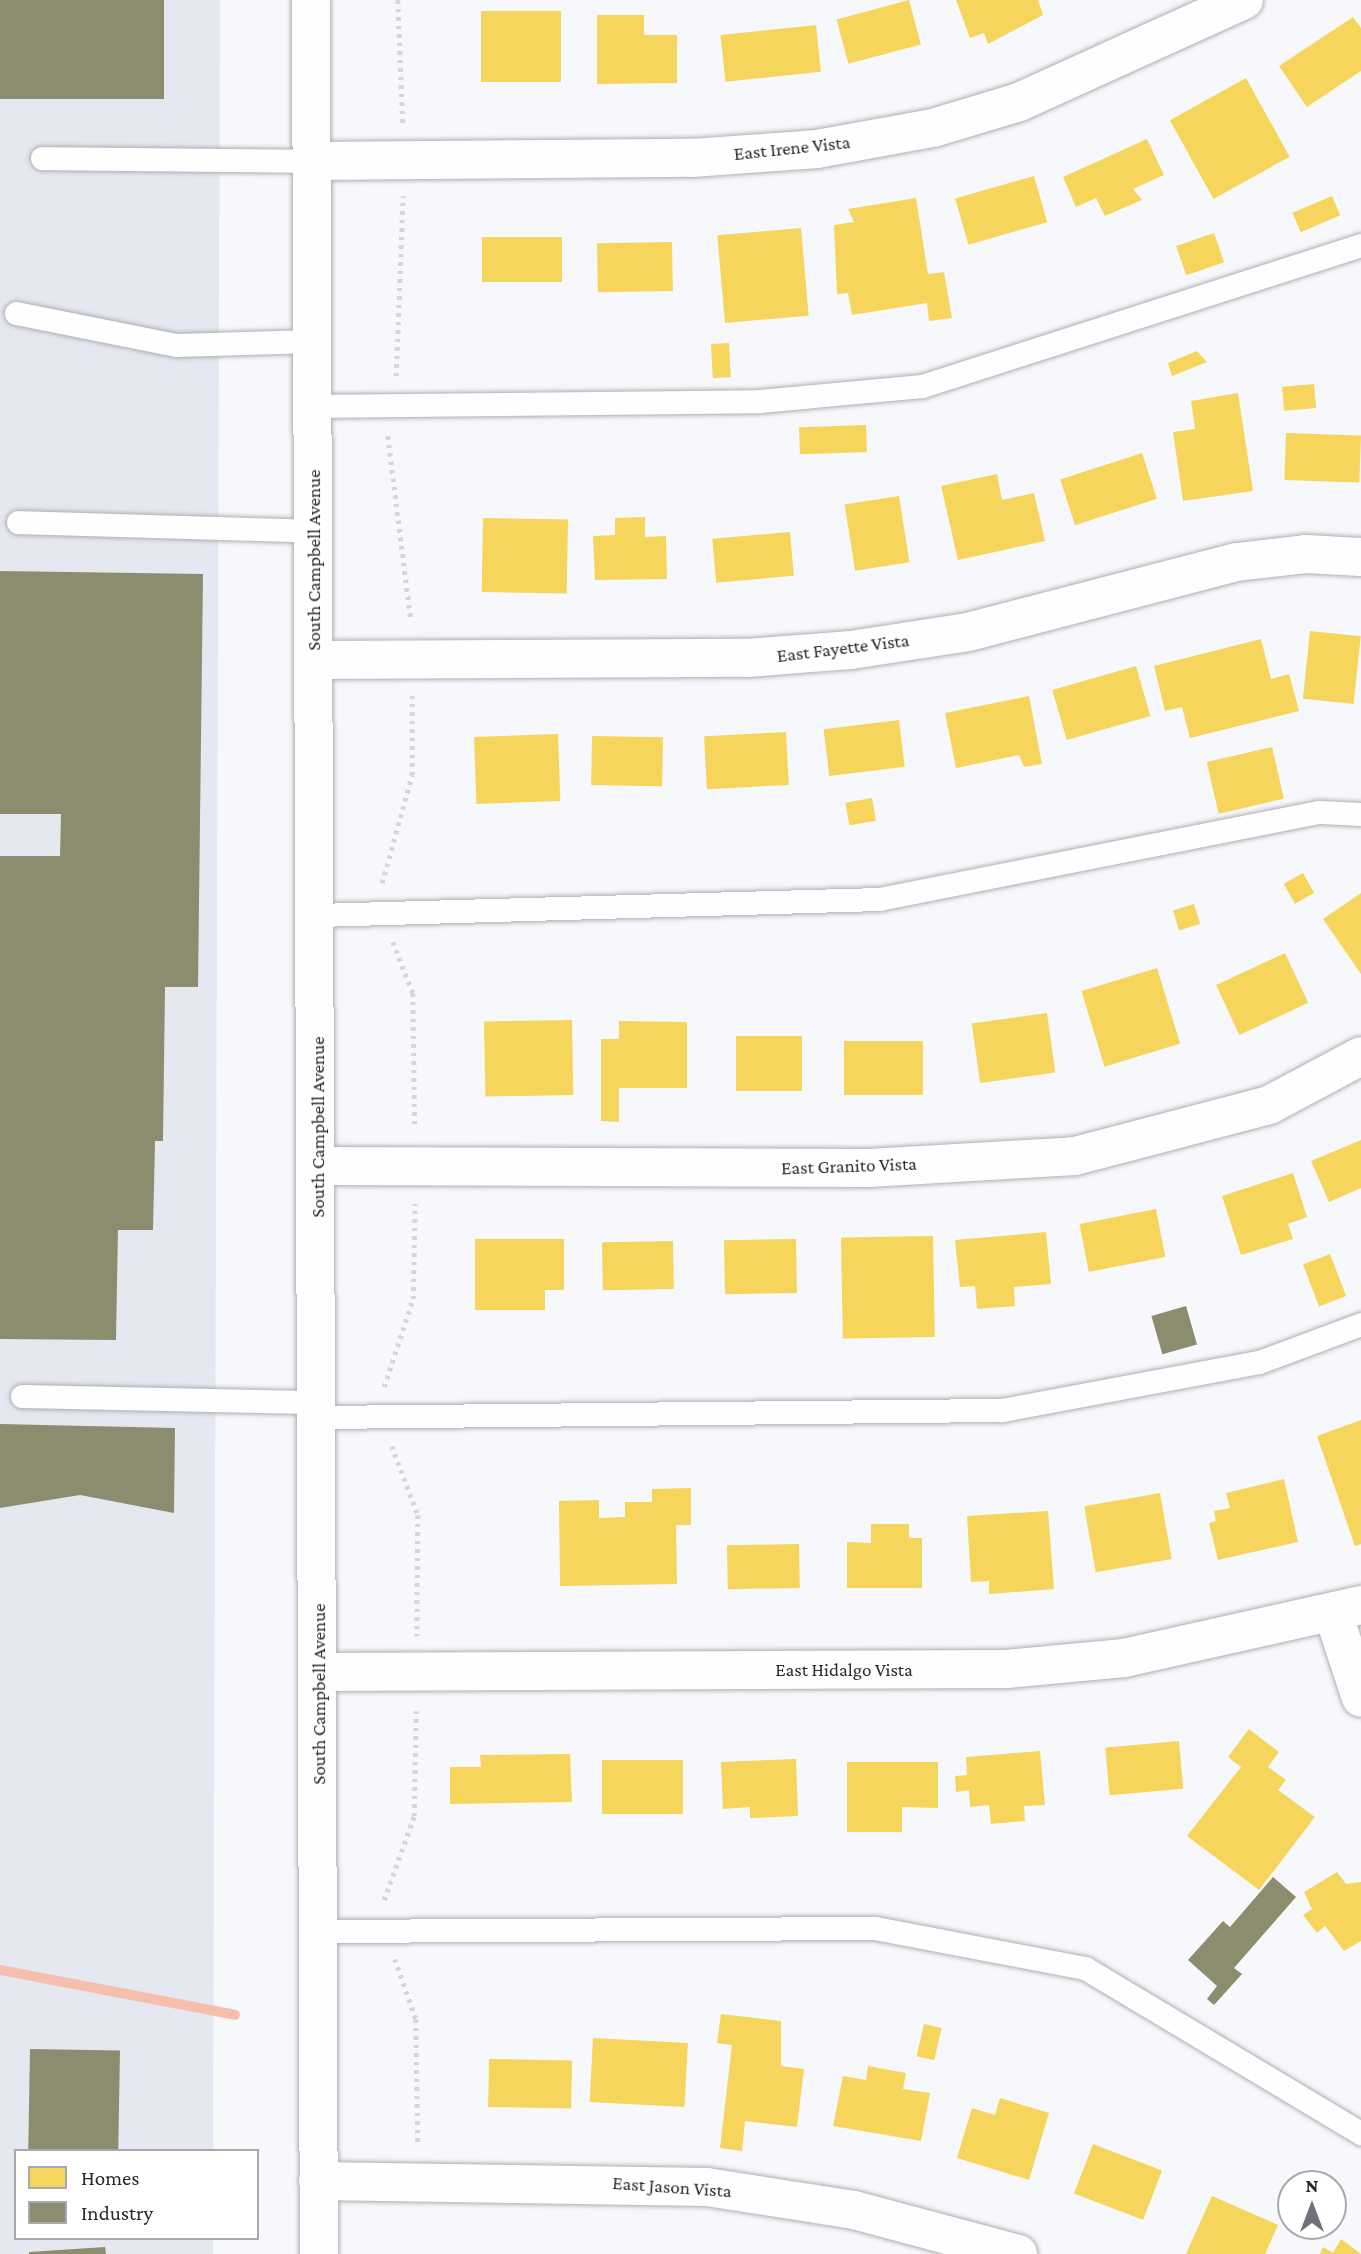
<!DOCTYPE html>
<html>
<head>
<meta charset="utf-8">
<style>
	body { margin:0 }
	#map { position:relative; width:1361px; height:2254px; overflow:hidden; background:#f7f8fc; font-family:"Crimson Pro",serif }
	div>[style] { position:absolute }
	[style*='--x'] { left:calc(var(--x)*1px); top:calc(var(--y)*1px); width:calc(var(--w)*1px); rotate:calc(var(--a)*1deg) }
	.built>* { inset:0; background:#e6e8f1 }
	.homes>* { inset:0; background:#f6d55c; transform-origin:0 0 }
	.industry>* { inset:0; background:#8c8c6e; transform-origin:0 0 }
	.stream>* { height:10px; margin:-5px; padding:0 5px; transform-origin:5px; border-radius:5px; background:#f6bfad }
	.path>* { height:4.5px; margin-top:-2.25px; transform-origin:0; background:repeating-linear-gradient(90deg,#d6d6d8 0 3.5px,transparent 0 8.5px) }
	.roads { filter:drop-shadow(0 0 2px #aeafb3) drop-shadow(0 0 2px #aeafb3) }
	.lane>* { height:23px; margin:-11.5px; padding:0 11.5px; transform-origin:11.5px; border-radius:11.5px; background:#fefeff }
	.street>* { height:38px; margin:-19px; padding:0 19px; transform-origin:19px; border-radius:19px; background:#fefeff }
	span { translate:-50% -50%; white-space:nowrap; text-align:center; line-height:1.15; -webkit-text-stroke:7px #fff; paint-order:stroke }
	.street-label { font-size:19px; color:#28292e }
	.legend { position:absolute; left:14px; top:2149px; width:245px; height:91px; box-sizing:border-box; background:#fff; border:2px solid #a9a9ab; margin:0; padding:9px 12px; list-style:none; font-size:21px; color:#28292e }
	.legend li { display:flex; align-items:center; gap:14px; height:35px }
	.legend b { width:35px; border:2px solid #a9a9ab }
	.north { position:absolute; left:1277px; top:2170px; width:70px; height:70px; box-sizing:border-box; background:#fff; border:2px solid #a9a9ab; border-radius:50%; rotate:0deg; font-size:19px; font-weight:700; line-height:28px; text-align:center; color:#28292e }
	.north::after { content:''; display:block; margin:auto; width:24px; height:32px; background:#707176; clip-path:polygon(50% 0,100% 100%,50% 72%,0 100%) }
</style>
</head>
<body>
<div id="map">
	<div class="built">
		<div style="clip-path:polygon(0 0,220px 0,213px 2151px,16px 2151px,16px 2238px,213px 2238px,213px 2254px,0 2254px)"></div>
	</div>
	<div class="homes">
		<div style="left:909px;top:0;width:46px;height:75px;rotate:75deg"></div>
		<div style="clip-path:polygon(956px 0,1038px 0,1043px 15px,988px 44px,984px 33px,970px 38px)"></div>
		<div style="left:481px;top:11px;width:80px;height:71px"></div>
		<div style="clip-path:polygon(597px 15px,644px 15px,644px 35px,677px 35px,677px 83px,597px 84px)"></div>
		<div style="clip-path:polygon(1353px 17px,1361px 28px,1361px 71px,1307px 107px,1279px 66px)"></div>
		<div style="left:816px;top:25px;width:47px;height:96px;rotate:84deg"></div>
		<div style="left:1246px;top:78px;width:90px;height:87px;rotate:61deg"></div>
		<div style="clip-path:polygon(1147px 139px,1164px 175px,1133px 189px,1142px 200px,1105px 216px,1096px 198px,1076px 207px,1063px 177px)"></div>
		<div style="left:1034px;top:176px;width:48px;height:82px;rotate:74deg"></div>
		<div style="left:1332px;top:196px;width:21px;height:43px;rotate:67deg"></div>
		<div style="clip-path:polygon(916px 198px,928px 274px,944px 272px,952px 318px,929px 321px,927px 303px,852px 315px,848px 293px,837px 294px,834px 225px,854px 222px,848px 209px)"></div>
		<div style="left:801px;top:228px;width:88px;height:84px;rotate:85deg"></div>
		<div style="left:1214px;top:233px;width:31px;height:40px;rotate:71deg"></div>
		<div style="left:562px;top:237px;width:45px;height:80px;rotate:90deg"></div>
		<div style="left:672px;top:242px;width:49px;height:75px;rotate:89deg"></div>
		<div style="left:729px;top:343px;width:34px;height:18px;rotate:87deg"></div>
		<div style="clip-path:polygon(1197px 351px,1207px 362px,1172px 376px,1168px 363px)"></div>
		<div style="left:1314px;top:384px;width:24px;height:32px;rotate:85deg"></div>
		<div style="clip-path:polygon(1238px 393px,1253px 491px,1183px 501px,1173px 432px,1195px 429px,1191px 401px)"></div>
		<div style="left:866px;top:425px;width:27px;height:67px;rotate:88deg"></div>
		<div style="left:1286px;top:433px;width:75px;height:47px;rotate:2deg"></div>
		<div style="left:1142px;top:453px;width:48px;height:86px;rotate:72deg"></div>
		<div style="clip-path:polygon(997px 474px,1002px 500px,1034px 493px,1045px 541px,958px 560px,941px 486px)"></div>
		<div style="left:899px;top:496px;width:67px;height:55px;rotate:81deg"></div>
		<div style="clip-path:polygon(645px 517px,645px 537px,666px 536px,667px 579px,595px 580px,593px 536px,615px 535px,615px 518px)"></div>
		<div style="left:483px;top:518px;width:85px;height:74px;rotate:1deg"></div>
		<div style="left:790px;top:532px;width:44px;height:78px;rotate:85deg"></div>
		<div style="left:1310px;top:631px;width:51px;height:68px;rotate:6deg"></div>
		<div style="clip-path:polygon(1261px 639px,1271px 679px,1289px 674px,1299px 711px,1190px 738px,1182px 707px,1165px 711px,1154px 666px)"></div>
		<div style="left:1136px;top:666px;width:52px;height:87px;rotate:74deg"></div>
		<div style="clip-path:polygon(1029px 696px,1042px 764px,1024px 767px,1019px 755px,956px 768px,945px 713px)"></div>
		<div style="left:899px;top:720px;width:47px;height:76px;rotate:83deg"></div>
		<div style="left:786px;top:732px;width:53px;height:82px;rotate:87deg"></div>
		<div style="left:558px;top:734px;width:67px;height:84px;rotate:88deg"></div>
		<div style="left:592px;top:736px;width:71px;height:49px;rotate:1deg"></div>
		<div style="left:1272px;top:747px;width:53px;height:67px;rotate:77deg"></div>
		<div style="left:872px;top:798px;width:23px;height:27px;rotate:80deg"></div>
		<div style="left:1303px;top:873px;width:23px;height:22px;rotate:61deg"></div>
		<div style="clip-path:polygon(1361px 893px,1361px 974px,1323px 919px)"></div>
		<div style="left:1194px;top:904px;width:21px;height:22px;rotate:73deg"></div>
		<div style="left:1285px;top:953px;width:55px;height:76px;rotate:65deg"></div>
		<div style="left:1157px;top:968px;width:79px;height:79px;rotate:73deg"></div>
		<div style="left:1047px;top:1013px;width:60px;height:76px;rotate:82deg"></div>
		<div style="left:572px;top:1020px;width:75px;height:88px;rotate:89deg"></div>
		<div style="clip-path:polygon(619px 1021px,687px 1022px,687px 1088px,619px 1088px,619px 1122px,601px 1121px,601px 1039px,619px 1039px)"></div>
		<div style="left:802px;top:1036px;width:55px;height:66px;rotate:90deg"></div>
		<div style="left:844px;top:1041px;width:79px;height:54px"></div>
		<div style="clip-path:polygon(1361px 1140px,1361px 1188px,1329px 1202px,1311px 1161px)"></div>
		<div style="clip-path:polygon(1293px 1173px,1307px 1217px,1288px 1224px,1293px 1239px,1241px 1255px,1222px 1196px)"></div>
		<div style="left:1156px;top:1209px;width:49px;height:78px;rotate:79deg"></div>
		<div style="clip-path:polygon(1046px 1232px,1051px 1284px,1014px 1287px,1015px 1306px,977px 1309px,975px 1286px,960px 1287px,955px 1240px)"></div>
		<div style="left:933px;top:1236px;width:101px;height:92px;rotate:89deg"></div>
		<div style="clip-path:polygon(475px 1239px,564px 1239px,564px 1290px,545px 1290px,545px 1310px,475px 1310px)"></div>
		<div style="left:796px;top:1239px;width:54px;height:72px;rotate:89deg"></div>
		<div style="left:673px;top:1241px;width:48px;height:71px;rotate:89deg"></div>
		<div style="left:1330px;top:1254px;width:45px;height:29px;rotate:69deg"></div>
		<div style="clip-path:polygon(1361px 1420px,1361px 1544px,1355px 1546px,1317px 1436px)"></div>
		<div style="clip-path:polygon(1284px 1479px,1298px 1542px,1218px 1560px,1209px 1523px,1216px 1521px,1214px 1511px,1230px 1508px,1226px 1493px)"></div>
		<div style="clip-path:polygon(691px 1488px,691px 1525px,676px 1525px,677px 1584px,560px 1586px,559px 1501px,599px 1500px,599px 1518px,625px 1517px,625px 1502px,652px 1502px,652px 1489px)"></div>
		<div style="left:1160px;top:1493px;width:67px;height:77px;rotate:80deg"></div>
		<div style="clip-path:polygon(1048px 1511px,1054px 1589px,989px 1594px,989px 1581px,971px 1582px,967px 1516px)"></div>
		<div style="clip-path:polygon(871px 1524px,909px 1524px,909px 1538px,922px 1538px,922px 1588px,847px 1588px,847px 1542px,871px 1543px)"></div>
		<div style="left:799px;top:1544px;width:44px;height:72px;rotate:89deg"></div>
		<div style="clip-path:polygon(1249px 1729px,1279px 1752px,1268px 1767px,1286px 1780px,1278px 1790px,1315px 1817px,1259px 1890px,1187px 1836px,1241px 1767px,1228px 1757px)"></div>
		<div style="left:1179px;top:1741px;width:48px;height:74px;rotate:85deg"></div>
		<div style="clip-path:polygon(1040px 1751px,1045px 1805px,1024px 1806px,1025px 1821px,991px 1824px,989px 1805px,970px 1807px,969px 1790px,956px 1792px,955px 1776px,967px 1775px,966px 1757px)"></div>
		<div style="clip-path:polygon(570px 1754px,572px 1802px,450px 1804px,450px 1767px,481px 1767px,480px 1755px)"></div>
		<div style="clip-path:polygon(796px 1759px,798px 1816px,750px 1818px,750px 1807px,723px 1809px,721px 1762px)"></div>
		<div style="left:602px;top:1760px;width:81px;height:54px"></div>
		<div style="clip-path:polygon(847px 1762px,938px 1762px,938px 1808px,902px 1807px,902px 1832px,847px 1832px)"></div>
		<div style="clip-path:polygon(1337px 1872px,1346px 1884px,1361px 1882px,1361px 1941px,1344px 1951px,1325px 1926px,1317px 1933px,1303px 1915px,1312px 1909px,1304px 1892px)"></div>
		<div style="clip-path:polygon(721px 2014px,781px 2021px,781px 2066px,804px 2069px,797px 2127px,745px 2121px,742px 2151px,720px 2148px,732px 2045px,717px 2043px)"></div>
		<div style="left:924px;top:2024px;width:18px;height:33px;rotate:13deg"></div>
		<div style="left:593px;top:2038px;width:95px;height:64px;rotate:3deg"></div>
		<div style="left:489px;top:2059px;width:83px;height:48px;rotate:1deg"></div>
		<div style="clip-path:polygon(868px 2066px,906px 2073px,903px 2089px,930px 2093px,921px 2141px,833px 2126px,843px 2076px,866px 2080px)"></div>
		<div style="clip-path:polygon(1000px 2098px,1049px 2113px,1029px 2180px,957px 2158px,972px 2108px,995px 2115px)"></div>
		<div style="left:1093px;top:2144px;width:74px;height:53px;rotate:21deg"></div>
		<div style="clip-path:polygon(1212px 2196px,1278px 2225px,1265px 2254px,1186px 2254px)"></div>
		<div style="clip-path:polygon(1341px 2239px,1361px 2254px,1320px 2254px,1323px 2247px,1333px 2253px)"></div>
	</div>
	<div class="industry">
		<div style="left:0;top:0;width:164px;height:99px"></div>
		<div style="clip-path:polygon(0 571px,203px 574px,198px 987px,165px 987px,163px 1141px,155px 1141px,153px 1230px,118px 1230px,116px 1340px,0 1339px,0 856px,60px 856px,61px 814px,0 814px)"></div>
		<div style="left:1186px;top:1306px;width:40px;height:36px;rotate:74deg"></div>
		<div style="clip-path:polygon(0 1424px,175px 1428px,174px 1513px,80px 1495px,0 1508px)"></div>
		<div style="clip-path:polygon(1273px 1877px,1296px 1897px,1234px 1968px,1242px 1974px,1214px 2005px,1207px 1999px,1217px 1986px,1188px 1960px,1223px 1921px,1230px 1927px)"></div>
		<div style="left:30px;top:2049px;width:90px;height:102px;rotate:1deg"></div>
		<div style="clip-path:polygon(105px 2247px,106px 2254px,29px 2254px,29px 2252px)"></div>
	</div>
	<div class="stream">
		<div style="--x:0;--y:1970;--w:239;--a:10.8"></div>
	</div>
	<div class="path">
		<div style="--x:398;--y:0;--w:124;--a:87.7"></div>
		<div style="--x:396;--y:376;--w:180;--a:-87.8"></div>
		<div style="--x:388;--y:436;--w:186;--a:82.9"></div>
		<div style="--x:382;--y:883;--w:112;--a:-74.5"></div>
		<div style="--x:412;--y:775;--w:79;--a:-90"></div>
		<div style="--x:393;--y:942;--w:55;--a:68.6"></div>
		<div style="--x:413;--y:993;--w:136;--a:89.2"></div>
		<div style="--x:384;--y:1387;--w:93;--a:-71.8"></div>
		<div style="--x:413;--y:1299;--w:95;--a:-88.8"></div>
		<div style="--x:392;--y:1446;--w:74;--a:69.4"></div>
		<div style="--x:418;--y:1515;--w:121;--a:90.5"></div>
		<div style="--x:384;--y:1900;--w:89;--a:-70.3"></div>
		<div style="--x:414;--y:1816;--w:105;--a:-88.9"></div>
		<div style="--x:395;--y:1959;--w:64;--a:70.7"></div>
		<div style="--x:416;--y:2019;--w:127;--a:89.1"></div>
	</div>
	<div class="roads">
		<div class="lane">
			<div style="--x:42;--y:158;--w:270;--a:0.6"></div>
			<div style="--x:16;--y:313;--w:163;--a:11.3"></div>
			<div style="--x:176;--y:345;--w:137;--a:-1.7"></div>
			<div style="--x:313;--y:406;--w:447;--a:-0.6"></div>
			<div style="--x:760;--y:401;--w:163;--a:-5.3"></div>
			<div style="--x:922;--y:386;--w:461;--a:-17.8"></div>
			<div style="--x:18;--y:522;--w:296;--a:1.7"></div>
			<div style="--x:317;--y:915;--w:562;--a:-1.63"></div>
			<div style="--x:879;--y:899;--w:449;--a:-11.2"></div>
			<div style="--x:1320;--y:812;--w:41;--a:2.8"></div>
			<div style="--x:22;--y:1396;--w:297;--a:1.2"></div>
			<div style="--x:319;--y:1417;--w:683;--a:-0.59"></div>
			<div style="--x:1002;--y:1410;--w:261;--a:-10.6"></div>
			<div style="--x:1259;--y:1362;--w:109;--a:-20.4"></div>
			<div style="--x:319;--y:1931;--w:556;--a:-0.31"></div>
			<div style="--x:875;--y:1928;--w:214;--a:10.8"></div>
			<div style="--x:1085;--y:1968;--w:322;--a:30.9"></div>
		</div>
		<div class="street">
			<div style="--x:311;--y:0;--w:2254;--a:89.8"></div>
			<div style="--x:312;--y:161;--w:380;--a:-0.5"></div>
			<div style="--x:692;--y:158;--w:125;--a:-4.1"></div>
			<div style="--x:817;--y:149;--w:118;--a:-10.3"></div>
			<div style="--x:933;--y:128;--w:90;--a:-16.8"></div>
			<div style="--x:1019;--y:102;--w:247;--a:-24.4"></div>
			<div style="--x:315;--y:660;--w:432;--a:-0.3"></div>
			<div style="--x:747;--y:658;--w:104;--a:-4.4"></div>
			<div style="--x:851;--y:650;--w:118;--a:-8.7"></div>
			<div style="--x:968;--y:632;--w:278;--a:-14.6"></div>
			<div style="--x:1237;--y:562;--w:69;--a:-6.6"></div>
			<div style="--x:1306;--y:554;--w:55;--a:3.1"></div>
			<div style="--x:318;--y:1166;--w:551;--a:0.21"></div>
			<div style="--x:869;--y:1168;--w:206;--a:-3.3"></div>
			<div style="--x:1075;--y:1156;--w:201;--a:-14.7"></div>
			<div style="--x:1269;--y:1105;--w:104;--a:-28"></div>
			<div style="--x:1333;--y:1613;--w:89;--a:71.8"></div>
			<div style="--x:320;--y:1672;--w:686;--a:-0.25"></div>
			<div style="--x:1006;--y:1669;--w:119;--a:-5.3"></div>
			<div style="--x:1124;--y:1658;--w:243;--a:-12.6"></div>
			<div style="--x:318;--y:2181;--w:389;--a:0.9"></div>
			<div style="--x:707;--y:2187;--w:149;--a:8.9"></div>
			<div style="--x:854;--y:2210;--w:170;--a:15"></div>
		</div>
	</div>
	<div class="street-label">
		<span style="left:792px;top:148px;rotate:-6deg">East Irene Vista</span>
		<span style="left:314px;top:560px;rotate:-90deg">South Campbell Avenue</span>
		<span style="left:843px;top:648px;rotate:-7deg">East Fayette Vista</span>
		<span style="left:318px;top:1127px;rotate:-90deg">South Campbell Avenue</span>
		<span style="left:849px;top:1166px;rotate:-2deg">East Granito Vista</span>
		<span style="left:844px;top:1670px">East Hidalgo Vista</span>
		<span style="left:319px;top:1694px;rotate:-90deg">South Campbell Avenue</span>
		<span style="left:672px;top:2187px;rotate:4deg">East Jason Vista</span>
	</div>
	<ul class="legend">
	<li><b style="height:19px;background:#f6d55c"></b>Homes</li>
	<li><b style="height:19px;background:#8c8c6e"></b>Industry</li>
	</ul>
	<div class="north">N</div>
</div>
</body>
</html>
